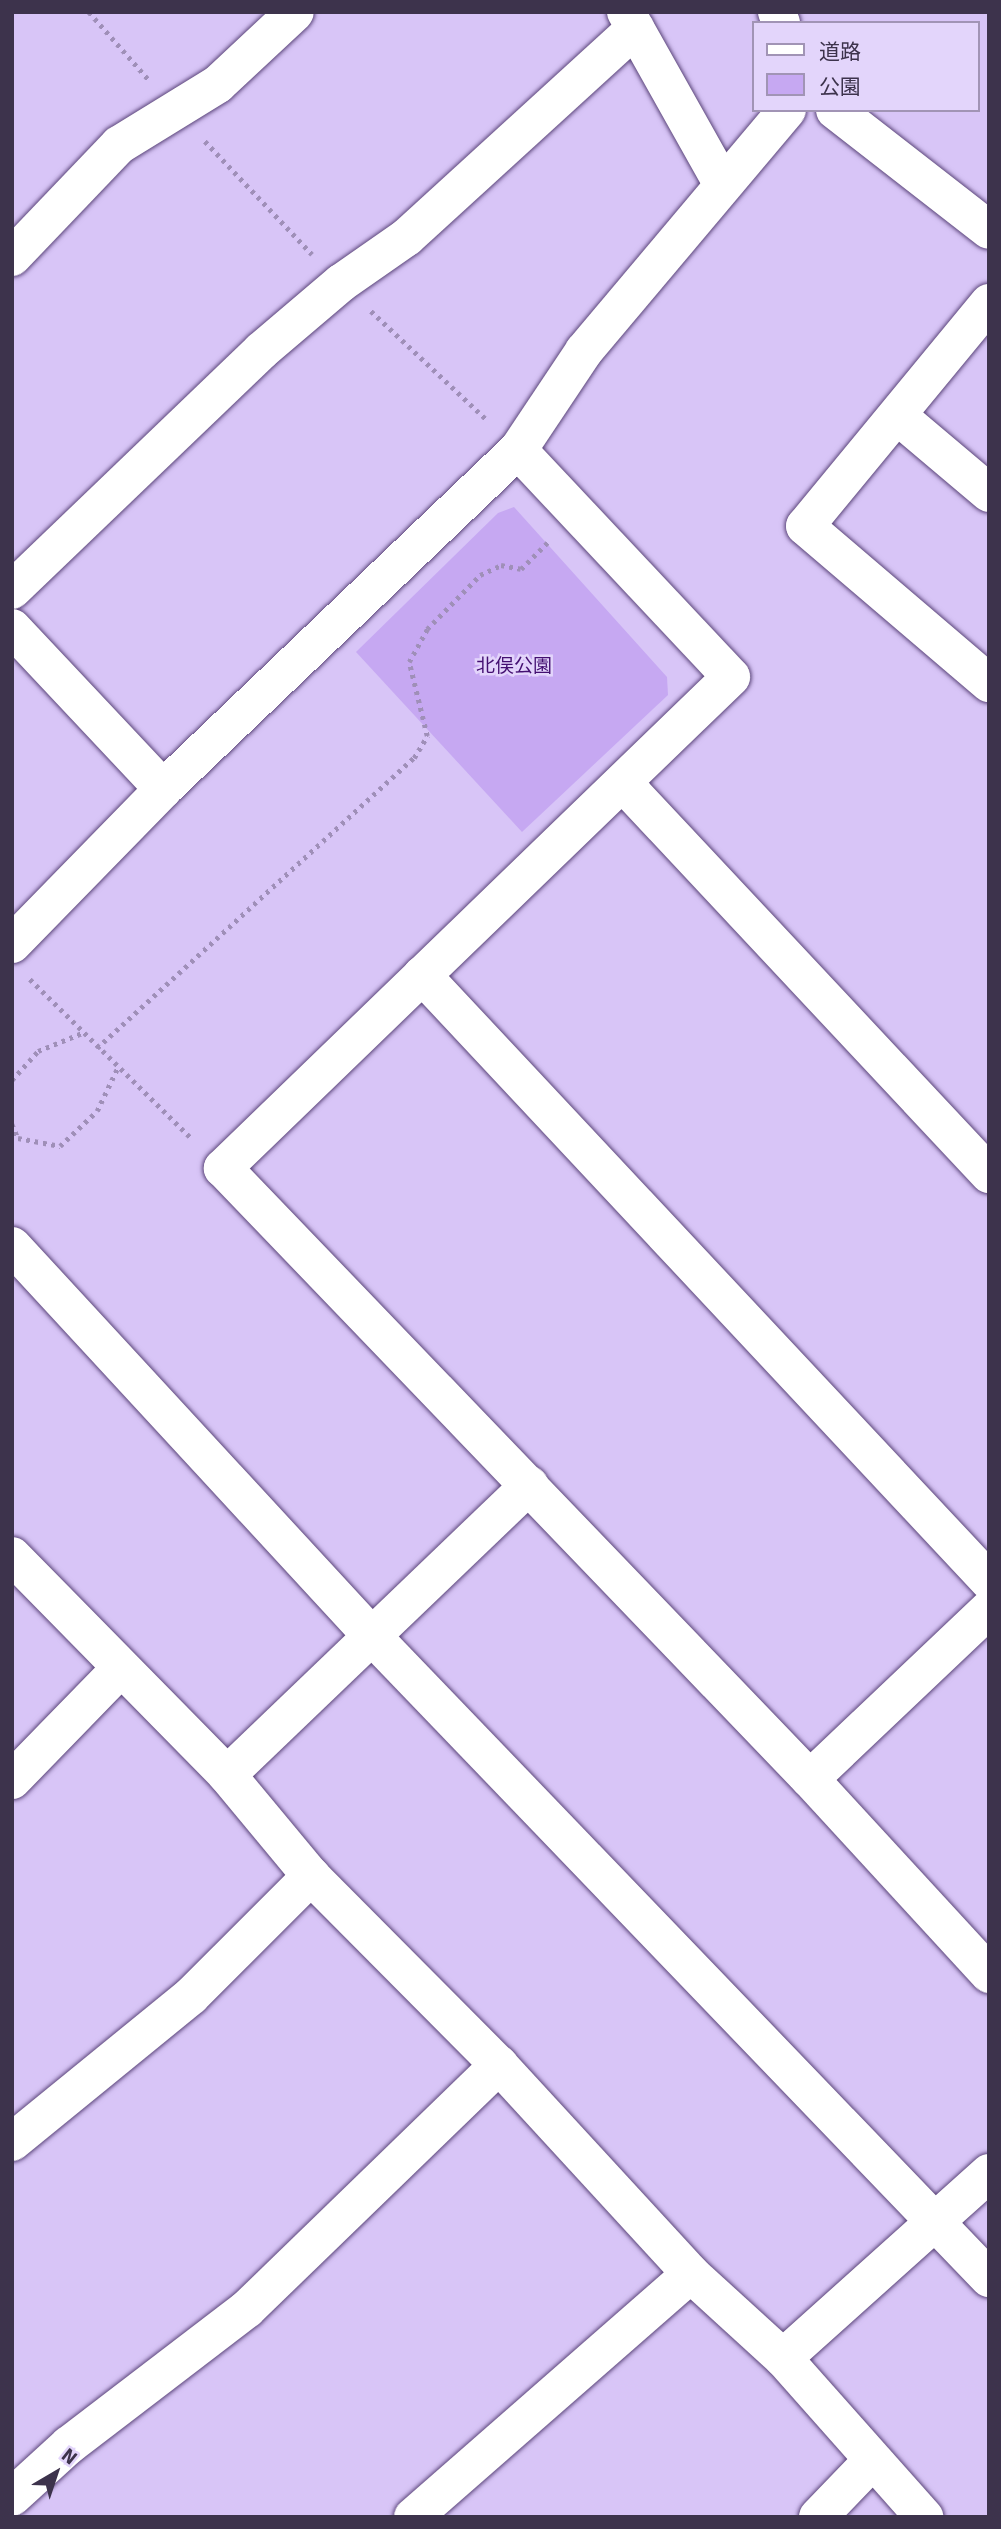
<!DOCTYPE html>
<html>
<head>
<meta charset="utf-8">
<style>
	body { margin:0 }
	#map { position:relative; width:1001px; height:2529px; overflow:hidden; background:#d8c5f7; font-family:Signika,"Noto Sans JP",sans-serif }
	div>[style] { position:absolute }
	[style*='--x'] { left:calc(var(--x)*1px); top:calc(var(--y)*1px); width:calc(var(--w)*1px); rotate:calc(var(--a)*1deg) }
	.green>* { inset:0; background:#c6a8f2 }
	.path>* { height:4.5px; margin-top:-2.25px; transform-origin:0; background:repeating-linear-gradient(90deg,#9f8fb8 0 3.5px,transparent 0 8.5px) }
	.roads { filter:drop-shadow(0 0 2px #5b457a) drop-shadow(0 0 2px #5b457a) }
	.minor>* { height:38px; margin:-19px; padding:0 19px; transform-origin:19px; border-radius:19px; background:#fff }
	span { translate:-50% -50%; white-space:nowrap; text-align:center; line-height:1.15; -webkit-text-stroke:5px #e3d5fb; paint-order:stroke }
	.park-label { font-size:19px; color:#430f71 }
	.frame { position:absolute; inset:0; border:14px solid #3d334c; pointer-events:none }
	.legend { position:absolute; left:752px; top:21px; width:228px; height:91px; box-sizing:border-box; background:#e3d5fb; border:2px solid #a194b5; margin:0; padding:9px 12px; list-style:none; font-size:21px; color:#3d334c }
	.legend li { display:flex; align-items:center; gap:14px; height:35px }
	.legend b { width:35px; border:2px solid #a194b5 }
	.north { position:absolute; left:21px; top:2438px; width:70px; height:70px; -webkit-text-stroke:5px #e3d5fb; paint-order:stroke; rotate:39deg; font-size:19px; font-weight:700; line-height:28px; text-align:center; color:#3d334c }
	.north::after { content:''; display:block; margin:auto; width:24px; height:32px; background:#3d334c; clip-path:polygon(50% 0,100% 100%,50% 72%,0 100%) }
</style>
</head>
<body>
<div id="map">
	<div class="green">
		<div style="clip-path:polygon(514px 507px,667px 677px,668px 695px,522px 832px,356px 652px,498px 513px)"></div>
	</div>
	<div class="path">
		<div style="--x:89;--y:12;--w:91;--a:48.6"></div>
		<div style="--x:205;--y:141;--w:156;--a:46.6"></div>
		<div style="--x:371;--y:311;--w:159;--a:43.2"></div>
		<div style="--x:30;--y:979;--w:229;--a:44.6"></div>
		<div style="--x:97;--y:1048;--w:430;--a:-42.5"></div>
		<div style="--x:414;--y:758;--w:26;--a:-59"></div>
		<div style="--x:427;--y:736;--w:76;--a:-103.7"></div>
		<div style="--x:409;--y:662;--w:38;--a:-61"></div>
		<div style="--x:427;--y:629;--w:76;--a:-45.5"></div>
		<div style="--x:480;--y:575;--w:23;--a:-25"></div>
		<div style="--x:501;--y:565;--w:20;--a:11"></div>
		<div style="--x:521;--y:569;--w:38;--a:-45"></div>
		<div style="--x:12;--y:1080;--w:39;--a:-48"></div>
		<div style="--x:38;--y:1051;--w:48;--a:-22.2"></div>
		<div style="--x:12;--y:1124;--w:15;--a:67"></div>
		<div style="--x:18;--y:1138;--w:43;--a:10.8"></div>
		<div style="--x:60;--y:1146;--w:51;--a:-43.4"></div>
		<div style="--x:97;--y:1111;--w:47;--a:-64.5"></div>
	</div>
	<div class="roads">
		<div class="minor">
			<div style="--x:626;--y:12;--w:196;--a:60.7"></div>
			<div style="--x:777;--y:12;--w:12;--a:70"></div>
			<div style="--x:835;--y:110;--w:195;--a:37.9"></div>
			<div style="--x:12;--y:257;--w:155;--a:-46.3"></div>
			<div style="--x:119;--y:145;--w:116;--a:-31.6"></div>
			<div style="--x:218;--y:84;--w:105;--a:-43.1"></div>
			<div style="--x:989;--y:303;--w:289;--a:129.5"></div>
			<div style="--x:805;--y:526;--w:242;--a:40.5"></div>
			<div style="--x:898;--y:416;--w:119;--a:40.2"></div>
			<div style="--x:518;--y:450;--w:311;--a:46.8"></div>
			<div style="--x:731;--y:677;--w:707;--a:135.97"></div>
			<div style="--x:223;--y:1168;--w:847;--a:46.15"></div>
			<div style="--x:810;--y:1779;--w:265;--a:47.4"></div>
			<div style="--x:12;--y:590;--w:345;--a:-43.8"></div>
			<div style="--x:261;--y:351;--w:105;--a:-40.4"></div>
			<div style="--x:341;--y:283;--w:80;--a:-34.9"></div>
			<div style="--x:407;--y:237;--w:309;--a:-42.4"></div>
			<div style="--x:12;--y:628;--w:221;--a:46.8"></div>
			<div style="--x:623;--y:783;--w:536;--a:46.89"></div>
			<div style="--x:12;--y:944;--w:216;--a:-45.7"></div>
			<div style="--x:163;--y:789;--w:491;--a:-43.7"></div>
			<div style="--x:518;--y:450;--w:119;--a:-56.3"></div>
			<div style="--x:584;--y:351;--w:315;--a:-49.9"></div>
			<div style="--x:422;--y:975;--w:830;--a:46.9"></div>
			<div style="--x:12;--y:1246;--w:529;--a:47.3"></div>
			<div style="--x:371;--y:1635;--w:892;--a:46.14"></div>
			<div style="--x:12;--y:1556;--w:307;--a:45.5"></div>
			<div style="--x:227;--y:1775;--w:131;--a:50.3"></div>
			<div style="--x:311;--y:1876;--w:267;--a:45.2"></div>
			<div style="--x:499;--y:2065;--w:284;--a:47.4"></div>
			<div style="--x:691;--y:2274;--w:125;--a:42.4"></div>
			<div style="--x:783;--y:2358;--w:213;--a:48.4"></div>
			<div style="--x:227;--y:1775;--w:419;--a:-43.8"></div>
			<div style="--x:810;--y:1779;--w:247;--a:-43.5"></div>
			<div style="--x:12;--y:1780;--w:155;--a:-45.8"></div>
			<div style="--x:12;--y:2142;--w:231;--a:-39.2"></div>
			<div style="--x:191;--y:1996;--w:170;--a:-45"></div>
			<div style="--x:783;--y:2358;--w:277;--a:-41.9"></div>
			<div style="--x:12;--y:2497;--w:77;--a:-42.4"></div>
			<div style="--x:69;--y:2445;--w:224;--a:-37.4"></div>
			<div style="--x:247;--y:2309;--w:351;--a:-44.1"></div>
			<div style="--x:413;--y:2517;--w:369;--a:-41.2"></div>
			<div style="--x:818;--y:2517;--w:76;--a:-46.1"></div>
		</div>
	</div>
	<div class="park-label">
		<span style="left:514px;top:667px">北俣公園</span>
	</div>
	<div class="frame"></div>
	<ul class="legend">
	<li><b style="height:9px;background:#fff"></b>道路</li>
	<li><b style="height:19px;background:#c6a8f2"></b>公園</li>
	</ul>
	<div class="north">N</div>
</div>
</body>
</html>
